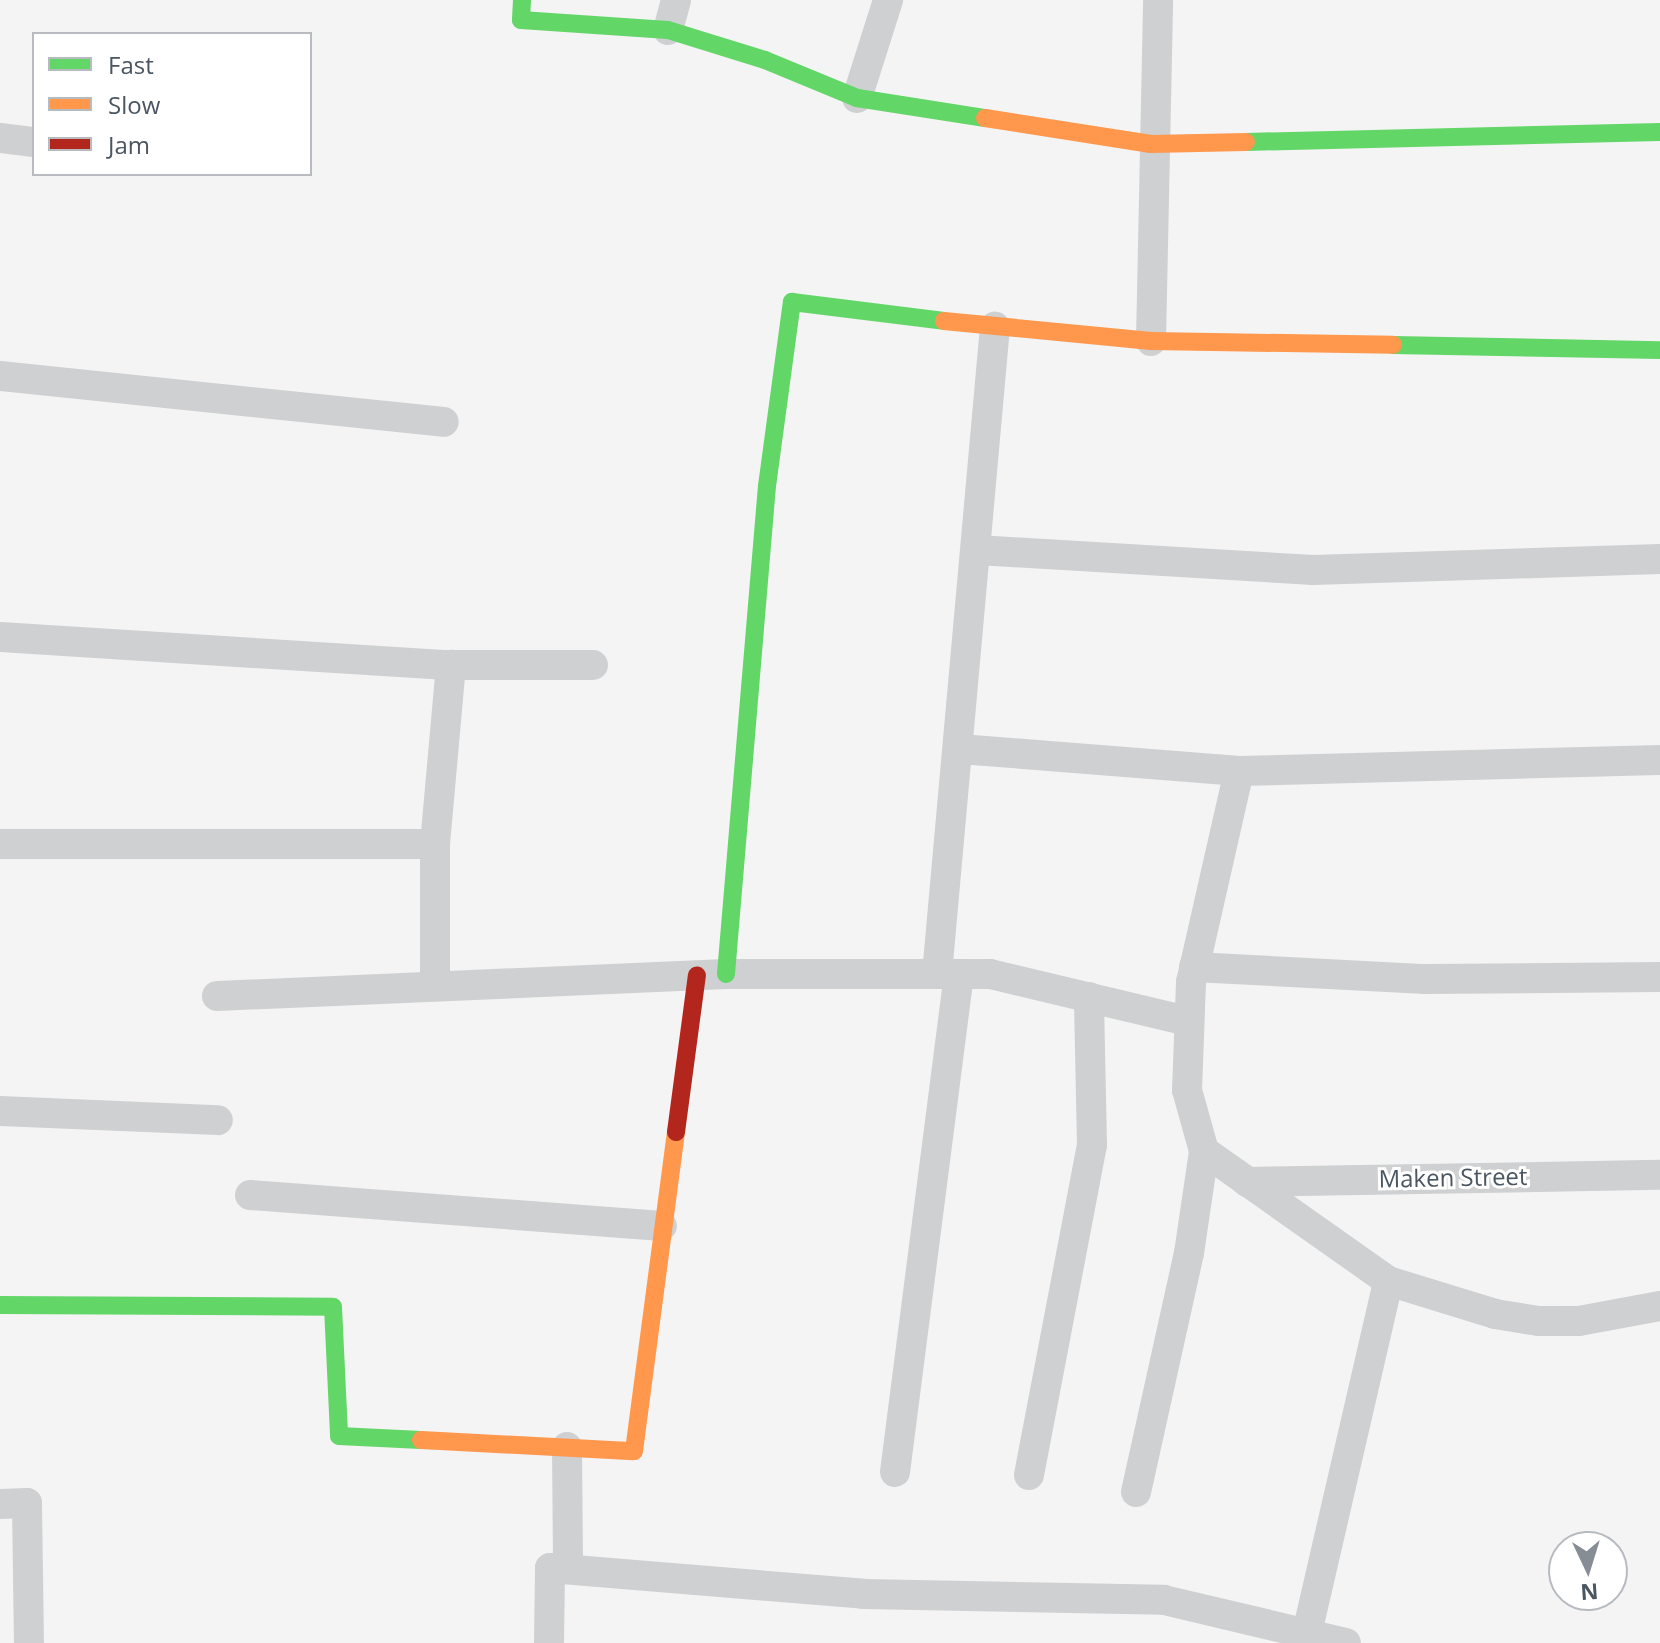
<!DOCTYPE html>
<html>
<head>
<meta charset="utf-8">
<style>
	body { margin:0 }
	#map { position:relative; width:1660px; height:1643px; overflow:hidden; background:#f4f4f4; font-family:"Open Sans",sans-serif }
	div>[style] { position:absolute }
	[style*='--x'] { left:calc(var(--x)*1px); top:calc(var(--y)*1px); width:calc(var(--w)*1px); rotate:calc(var(--a)*1deg) }
	.street>* { height:30px; margin:-15px; padding:0 15px; transform-origin:15px; border-radius:15px; background:#ced0d2 }
	.fast>* { height:18px; margin:-9px; padding:0 9px; transform-origin:9px; border-radius:9px; background:#63d668 }
	.slow>* { height:18px; margin:-9px; padding:0 9px; transform-origin:9px; border-radius:9px; background:#ff974d }
	.jam>* { height:18px; margin:-9px; padding:0 9px; transform-origin:9px; border-radius:9px; background:#b3261e }
	span { translate:-50% -50%; white-space:nowrap; text-align:center; line-height:1.15; -webkit-text-stroke:6px #fff; paint-order:stroke }
	.street-label { font-size:24px; color:#4a5661 }
	.legend { position:absolute; left:32px; top:32px; width:280px; height:144px; box-sizing:border-box; background:#fff; border:2px solid #b7bbc0; margin:0; padding:10px 14px; list-style:none; font-size:24px; color:#4a5661 }
	.legend li { display:flex; align-items:center; gap:16px; height:40px }
	.legend b { width:40px; border:2px solid #b7bbc0 }
	.north { position:absolute; left:1548px; top:1531px; width:80px; height:80px; box-sizing:border-box; background:#fff; border:2px solid #b7bbc0; border-radius:50%; rotate:176deg; font-size:22px; font-weight:700; line-height:32px; text-align:center; color:#4a5661 }
	.north::after { content:''; display:block; margin:auto; width:28px; height:36px; background:#868d94; clip-path:polygon(50% 0,100% 100%,50% 72%,0 100%) }
</style>
</head>
<body>
<div id="map">
	<div class="street">
		<div style="--x:668;--y:30;--w:31;--a:-75"></div>
		<div style="--x:857;--y:98;--w:103;--a:-72.4"></div>
		<div style="--x:0;--y:138;--w:34;--a:7"></div>
		<div style="--x:1151;--y:341;--w:341;--a:-88.8"></div>
		<div style="--x:0;--y:376;--w:446;--a:5.9"></div>
		<div style="--x:977;--y:550;--w:337;--a:3.4"></div>
		<div style="--x:1313;--y:570;--w:347;--a:-1.8"></div>
		<div style="--x:0;--y:637;--w:452;--a:3.6"></div>
		<div style="--x:451;--y:665;--w:142;--a:0"></div>
		<div style="--x:960;--y:749;--w:280;--a:4.5"></div>
		<div style="--x:1239;--y:771;--w:421;--a:-1.5"></div>
		<div style="--x:1239;--y:771;--w:216;--a:102.8"></div>
		<div style="--x:1191;--y:982;--w:108;--a:92.1"></div>
		<div style="--x:1187;--y:1090;--w:63;--a:74.4"></div>
		<div style="--x:1204;--y:1151;--w:225;--a:35.2"></div>
		<div style="--x:1388;--y:1281;--w:112;--a:17.1"></div>
		<div style="--x:1495;--y:1314;--w:44;--a:9.2"></div>
		<div style="--x:1538;--y:1321;--w:41;--a:0"></div>
		<div style="--x:1579;--y:1321;--w:82;--a:-10.5"></div>
		<div style="--x:0;--y:844;--w:435;--a:0"></div>
		<div style="--x:1194;--y:967;--w:232;--a:3"></div>
		<div style="--x:1426;--y:979;--w:234;--a:-0.5"></div>
		<div style="--x:937;--y:974;--w:650;--a:-84.88"></div>
		<div style="--x:435;--y:985;--w:141;--a:-90"></div>
		<div style="--x:435;--y:844;--w:180;--a:-84.9"></div>
		<div style="--x:217;--y:996;--w:509;--a:-2.47"></div>
		<div style="--x:726;--y:974;--w:264;--a:0"></div>
		<div style="--x:990;--y:974;--w:204;--a:13.4"></div>
		<div style="--x:0;--y:1111;--w:218;--a:2.4"></div>
		<div style="--x:1247;--y:1182;--w:413;--a:-1"></div>
		<div style="--x:250;--y:1195;--w:413;--a:4.3"></div>
		<div style="--x:567;--y:1447;--w:121;--a:89.5"></div>
		<div style="--x:895;--y:1472;--w:502;--a:-82.68"></div>
		<div style="--x:1029;--y:1475;--w:336;--a:-79.2"></div>
		<div style="--x:1092;--y:1145;--w:148;--a:-91.2"></div>
		<div style="--x:1136;--y:1492;--w:245;--a:-77.5"></div>
		<div style="--x:1189;--y:1253;--w:103;--a:-81.6"></div>
		<div style="--x:0;--y:1504;--w:27;--a:-2"></div>
		<div style="--x:27;--y:1503;--w:140;--a:89.2"></div>
		<div style="--x:1307;--y:1633;--w:361;--a:-77"></div>
		<div style="--x:549;--y:1643;--w:75;--a:-89.2"></div>
		<div style="--x:550;--y:1568;--w:315;--a:4.7"></div>
		<div style="--x:864;--y:1594;--w:300;--a:1.1"></div>
		<div style="--x:1164;--y:1600;--w:187;--a:13.3"></div>
	</div>
	<div class="fast">
		<div style="--x:522;--y:0;--w:20;--a:93"></div>
		<div style="--x:521;--y:20;--w:147;--a:3.9"></div>
		<div style="--x:668;--y:30;--w:102;--a:17.2"></div>
		<div style="--x:765;--y:60;--w:100;--a:22.4"></div>
		<div style="--x:857;--y:98;--w:130;--a:8.9"></div>
		<div style="--x:1246;--y:142;--w:414;--a:-1.4"></div>
		<div style="--x:1393;--y:345;--w:267;--a:1.1"></div>
		<div style="--x:726;--y:974;--w:490;--a:-85.2"></div>
		<div style="--x:767;--y:486;--w:186;--a:-82.3"></div>
		<div style="--x:792;--y:302;--w:153;--a:7.1"></div>
		<div style="--x:0;--y:1305;--w:333;--a:0.3"></div>
		<div style="--x:333;--y:1307;--w:129;--a:87.3"></div>
		<div style="--x:339;--y:1436;--w:82;--a:2.8"></div>
	</div>
	<div class="slow">
		<div style="--x:985;--y:118;--w:168;--a:8.9"></div>
		<div style="--x:1151;--y:144;--w:95;--a:-1.2"></div>
		<div style="--x:944;--y:321;--w:208;--a:5.5"></div>
		<div style="--x:1151;--y:341;--w:242;--a:0.9"></div>
		<div style="--x:421;--y:1440;--w:213;--a:3"></div>
		<div style="--x:634;--y:1451;--w:322;--a:-82.5"></div>
	</div>
	<div class="jam">
		<div style="--x:676;--y:1132;--w:158;--a:-82.4"></div>
	</div>
	<div class="street-label">
		<span style="left:1453px;top:1177px;rotate:-1deg">Maken Street</span>
	</div>
	<ul class="legend">
	<li><b style="height:10px;background:#63d668"></b>Fast</li>
	<li><b style="height:10px;background:#ff974d"></b>Slow</li>
	<li><b style="height:10px;background:#b3261e"></b>Jam</li>
	</ul>
	<div class="north">N</div>
</div>
</body>
</html>
